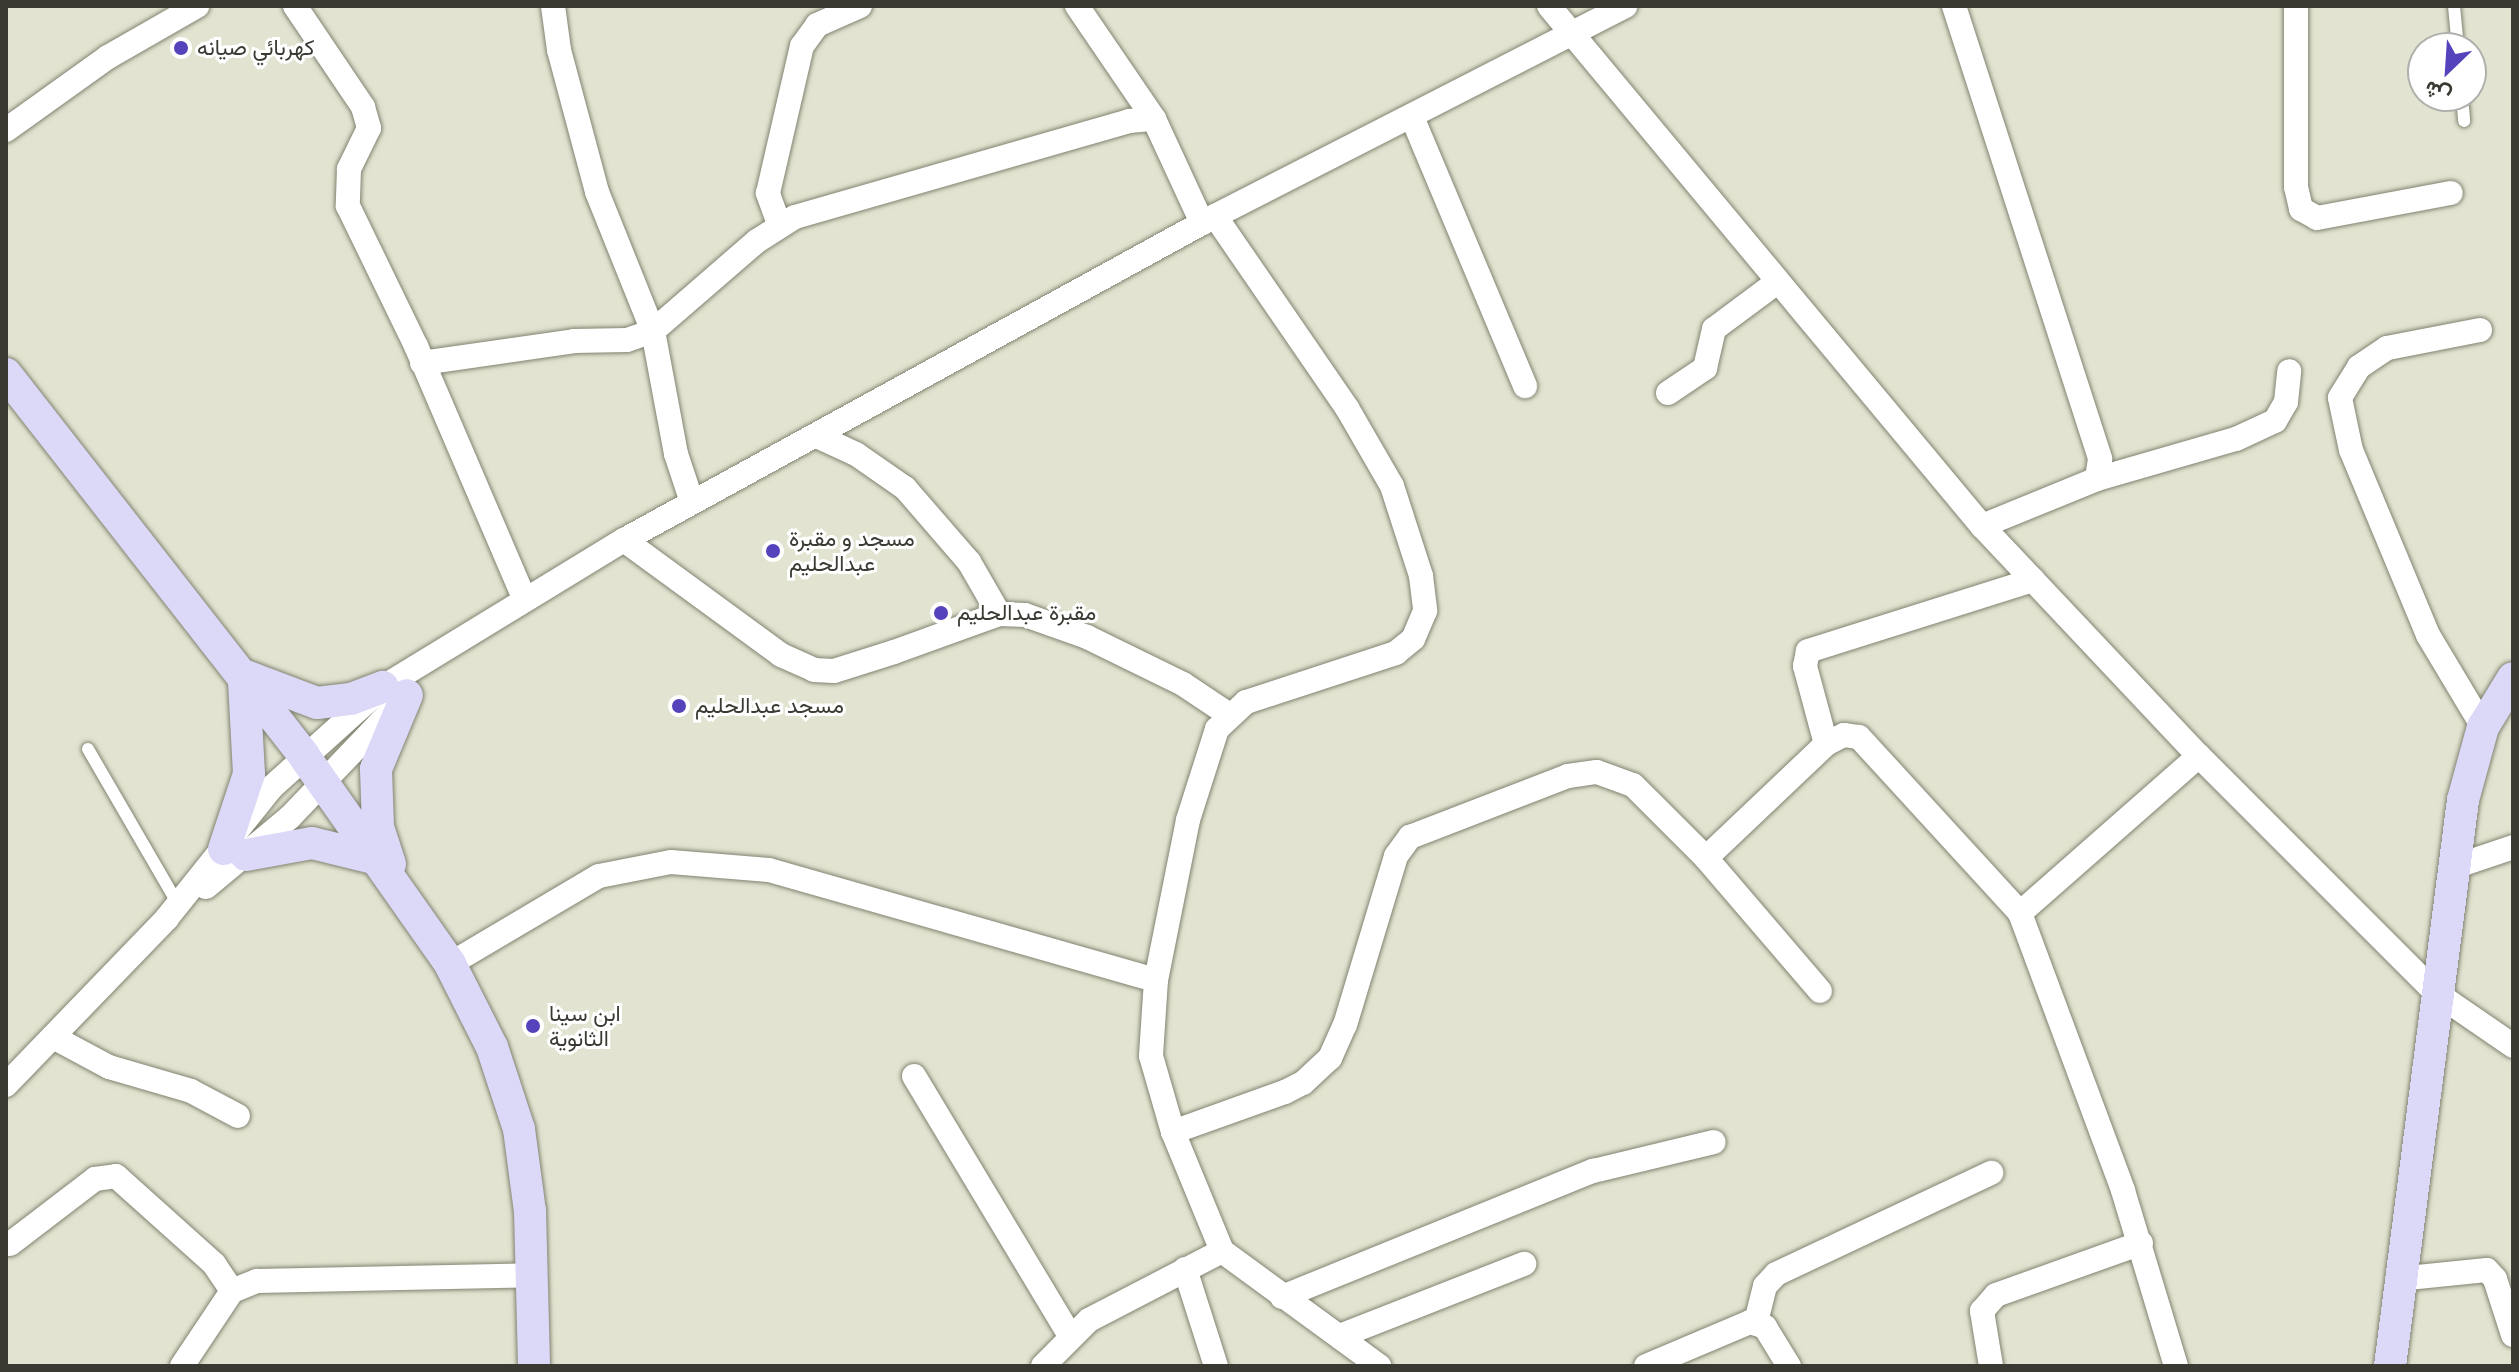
<!DOCTYPE html>
<html>
<head>
<meta charset="utf-8">
<style>
	body { margin:0 }
	#map { position:relative; width:2519px; height:1372px; overflow:hidden; background:#e2e3d0; font-family:Montserrat,Vazirmatn,sans-serif }
	div>[style] { position:absolute }
	[style*='--x'] { left:calc(var(--x)*1px); top:calc(var(--y)*1px); width:calc(var(--w)*1px); rotate:calc(var(--a)*1deg) }
	.roads { filter:drop-shadow(0 0 2px #828371) drop-shadow(0 0 2px #828371) }
	.lane>* { height:12px; margin:-6px; padding:0 6px; transform-origin:6px; border-radius:6px; background:#fff }
	.street>* { height:24px; margin:-12px; padding:0 12px; transform-origin:12px; border-radius:12px; background:#fff }
	.secondary>* { height:32px; margin:-16px; padding:0 16px; transform-origin:16px; border-radius:16px; background:#dbd9f7 }
	.dots>* { width:22px; height:22px; translate:-50% -50%; box-sizing:border-box; border:4px solid #fff; border-radius:50% }
	span { translate:-50% -50%; white-space:nowrap; text-align:center; line-height:1.15; -webkit-text-stroke:6px #fff; paint-order:stroke }
	.poi-label { font-size:22px; color:#3a3a33 }
	.left { translate:0 -50%; text-align:left }
	.frame { position:absolute; inset:0; border:8px solid #3a3a33; pointer-events:none }
	.north { position:absolute; left:2407px; top:32px; width:80px; height:80px; box-sizing:border-box; background:#fff; border:2px solid #b0b0ad; border-radius:50%; rotate:205deg; font-size:22px; font-weight:700; line-height:32px; text-align:center; color:#3a3a33 }
	.north::after { content:''; display:block; margin:auto; width:28px; height:36px; background:#5443bb; clip-path:polygon(50% 0,100% 100%,50% 72%,0 100%) }
</style>
</head>
<body>
<div id="map">
	<div class="roads">
		<div class="lane">
			<div style="--x:2454;--y:6;--w:42;--a:84.6"></div>
			<div style="--x:2462;--y:96;--w:25;--a:85"></div>
			<div style="--x:88;--y:749;--w:179;--a:59.9"></div>
		</div>
		<div class="street">
			<div style="--x:295;--y:6;--w:122;--a:56"></div>
			<div style="--x:363;--y:107;--w:22;--a:74"></div>
			<div style="--x:369;--y:128;--w:46;--a:116"></div>
			<div style="--x:349;--y:169;--w:37;--a:92"></div>
			<div style="--x:348;--y:206;--w:156;--a:64.1"></div>
			<div style="--x:416;--y:346;--w:274;--a:66.8"></div>
			<div style="--x:553;--y:6;--w:44;--a:82.2"></div>
			<div style="--x:559;--y:50;--w:147;--a:75"></div>
			<div style="--x:597;--y:192;--w:150;--a:68.1"></div>
			<div style="--x:653;--y:331;--w:125;--a:79.4"></div>
			<div style="--x:676;--y:454;--w:51;--a:71.6"></div>
			<div style="--x:1077;--y:6;--w:137;--a:55.7"></div>
			<div style="--x:1154;--y:119;--w:115;--a:65.2"></div>
			<div style="--x:1549;--y:6;--w:677;--a:50.22"></div>
			<div style="--x:1982;--y:526;--w:316;--a:46.7"></div>
			<div style="--x:2199;--y:756;--w:335;--a:45"></div>
			<div style="--x:2436;--y:993;--w:93;--a:34.5"></div>
			<div style="--x:1954;--y:6;--w:476;--a:72.1"></div>
			<div style="--x:2100;--y:459;--w:20;--a:99"></div>
			<div style="--x:2296;--y:6;--w:181;--a:90"></div>
			<div style="--x:2296;--y:187;--w:23;--a:77"></div>
			<div style="--x:2301;--y:209;--w:18;--a:29"></div>
			<div style="--x:2317;--y:218;--w:136;--a:-10.6"></div>
			<div style="--x:1412;--y:117;--w:292;--a:67.2"></div>
			<div style="--x:6;--y:130;--w:125;--a:-35.6"></div>
			<div style="--x:108;--y:57;--w:103;--a:-29.8"></div>
			<div style="--x:1215;--y:216;--w:233;--a:55.5"></div>
			<div style="--x:1347;--y:408;--w:90;--a:60"></div>
			<div style="--x:1392;--y:486;--w:95;--a:72.1"></div>
			<div style="--x:1421;--y:576;--w:35;--a:83"></div>
			<div style="--x:1425;--y:611;--w:30;--a:113"></div>
			<div style="--x:1413;--y:639;--w:22;--a:141"></div>
			<div style="--x:1396;--y:653;--w:158;--a:161.9"></div>
			<div style="--x:1246;--y:702;--w:40;--a:137"></div>
			<div style="--x:1217;--y:729;--w:96;--a:107.7"></div>
			<div style="--x:1188;--y:820;--w:163;--a:101.3"></div>
			<div style="--x:1156;--y:980;--w:76;--a:93.8"></div>
			<div style="--x:1151;--y:1056;--w:79;--a:73.9"></div>
			<div style="--x:1173;--y:1132;--w:129;--a:67.6"></div>
			<div style="--x:1222;--y:1251;--w:195;--a:36.2"></div>
			<div style="--x:779;--y:224;--w:33;--a:-110"></div>
			<div style="--x:768;--y:193;--w:151;--a:-77"></div>
			<div style="--x:802;--y:46;--w:26;--a:-54"></div>
			<div style="--x:817;--y:25;--w:47;--a:-23.8"></div>
			<div style="--x:2480;--y:330;--w:95;--a:169"></div>
			<div style="--x:2387;--y:348;--w:34;--a:146"></div>
			<div style="--x:2359;--y:367;--w:36;--a:122"></div>
			<div style="--x:2340;--y:398;--w:53;--a:78.1"></div>
			<div style="--x:2351;--y:450;--w:200;--a:67.4"></div>
			<div style="--x:2428;--y:635;--w:107;--a:59.1"></div>
			<div style="--x:422;--y:363;--w:154;--a:-8.2"></div>
			<div style="--x:574;--y:341;--w:53;--a:-1.1"></div>
			<div style="--x:627;--y:340;--w:28;--a:-19"></div>
			<div style="--x:653;--y:331;--w:138;--a:-40.9"></div>
			<div style="--x:757;--y:241;--w:45;--a:-32.3"></div>
			<div style="--x:795;--y:217;--w:348;--a:-16"></div>
			<div style="--x:1129;--y:121;--w:25;--a:-5"></div>
			<div style="--x:1668;--y:393;--w:45;--a:-34"></div>
			<div style="--x:1705;--y:368;--w:40;--a:-77"></div>
			<div style="--x:1714;--y:329;--w:79;--a:-36.7"></div>
			<div style="--x:817;--y:436;--w:43;--a:24.8"></div>
			<div style="--x:856;--y:454;--w:60;--a:34.8"></div>
			<div style="--x:905;--y:488;--w:98;--a:49.1"></div>
			<div style="--x:969;--y:562;--w:60;--a:60"></div>
			<div style="--x:1982;--y:526;--w:124;--a:-22.2"></div>
			<div style="--x:2097;--y:479;--w:145;--a:-16.1"></div>
			<div style="--x:2236;--y:439;--w:43;--a:-24.8"></div>
			<div style="--x:2275;--y:421;--w:22;--a:-60"></div>
			<div style="--x:2286;--y:402;--w:31;--a:-84"></div>
			<div style="--x:624;--y:540;--w:195;--a:36.2"></div>
			<div style="--x:781;--y:655;--w:36;--a:24"></div>
			<div style="--x:814;--y:670;--w:20;--a:3"></div>
			<div style="--x:834;--y:671;--w:63;--a:-17.6"></div>
			<div style="--x:894;--y:652;--w:112;--a:-19.9"></div>
			<div style="--x:999;--y:614;--w:26;--a:2"></div>
			<div style="--x:1025;--y:615;--w:66;--a:19.5"></div>
			<div style="--x:1087;--y:637;--w:107;--a:26.1"></div>
			<div style="--x:1183;--y:684;--w:54;--a:33.7"></div>
			<div style="--x:1826;--y:744;--w:81;--a:-105.1"></div>
			<div style="--x:1805;--y:666;--w:15;--a:-79"></div>
			<div style="--x:1808;--y:651;--w:236;--a:-17.5"></div>
			<div style="--x:1706;--y:858;--w:175;--a:49.4"></div>
			<div style="--x:2454;--y:867;--w:62;--a:-18.7"></div>
			<div style="--x:206;--y:887;--w:109;--a:-39.8"></div>
			<div style="--x:290;--y:817;--w:158;--a:-46.3"></div>
			<div style="--x:450;--y:964;--w:173;--a:-30.6"></div>
			<div style="--x:599;--y:876;--w:73;--a:-11"></div>
			<div style="--x:671;--y:862;--w:98;--a:4.7"></div>
			<div style="--x:769;--y:870;--w:402;--a:15.9"></div>
			<div style="--x:53;--y:1037;--w:64;--a:28.2"></div>
			<div style="--x:109;--y:1067;--w:85;--a:16.3"></div>
			<div style="--x:191;--y:1091;--w:53;--a:28"></div>
			<div style="--x:914;--y:1076;--w:303;--a:59"></div>
			<div style="--x:6;--y:1085;--w:232;--a:-46"></div>
			<div style="--x:167;--y:918;--w:168;--a:-51.3"></div>
			<div style="--x:272;--y:787;--w:149;--a:-42"></div>
			<div style="--x:383;--y:687;--w:282;--a:-31.4"></div>
			<div style="--x:624;--y:540;--w:674;--a:-28.73"></div>
			<div style="--x:1215;--y:216;--w:461;--a:-27.1"></div>
			<div style="--x:1173;--y:1132;--w:119;--a:-19.7"></div>
			<div style="--x:1285;--y:1092;--w:20;--a:-27"></div>
			<div style="--x:1303;--y:1083;--w:37;--a:-43"></div>
			<div style="--x:1330;--y:1058;--w:36;--a:-66"></div>
			<div style="--x:1345;--y:1025;--w:177;--a:-73.2"></div>
			<div style="--x:1396;--y:856;--w:24;--a:-54"></div>
			<div style="--x:1410;--y:837;--w:169;--a:-21.1"></div>
			<div style="--x:1568;--y:776;--w:29;--a:-8"></div>
			<div style="--x:1597;--y:772;--w:38;--a:20"></div>
			<div style="--x:1633;--y:785;--w:103;--a:45"></div>
			<div style="--x:1706;--y:858;--w:166;--a:-43.5"></div>
			<div style="--x:1826;--y:744;--w:20;--a:-27"></div>
			<div style="--x:1844;--y:735;--w:15;--a:8"></div>
			<div style="--x:1859;--y:737;--w:239;--a:47.5"></div>
			<div style="--x:10;--y:1244;--w:107;--a:-37.4"></div>
			<div style="--x:95;--y:1179;--w:21;--a:-8"></div>
			<div style="--x:116;--y:1176;--w:132;--a:41.9"></div>
			<div style="--x:214;--y:1264;--w:32;--a:56"></div>
			<div style="--x:1185;--y:1269;--w:102;--a:72.3"></div>
			<div style="--x:2398;--y:1279;--w:89;--a:-5.8"></div>
			<div style="--x:2487;--y:1270;--w:12;--a:48"></div>
			<div style="--x:2495;--y:1279;--w:59;--a:72.2"></div>
			<div style="--x:1282;--y:1297;--w:336;--a:-22.1"></div>
			<div style="--x:1593;--y:1171;--w:124;--a:-13.5"></div>
			<div style="--x:1756;--y:1322;--w:37;--a:-76"></div>
			<div style="--x:1765;--y:1286;--w:16;--a:-47"></div>
			<div style="--x:1776;--y:1274;--w:238;--a:-25.2"></div>
			<div style="--x:1340;--y:1336;--w:198;--a:-21.4"></div>
			<div style="--x:182;--y:1366;--w:90;--a:-56.3"></div>
			<div style="--x:232;--y:1291;--w:27;--a:-22"></div>
			<div style="--x:257;--y:1281;--w:277;--a:-1.2"></div>
			<div style="--x:1043;--y:1366;--w:65;--a:-45"></div>
			<div style="--x:1089;--y:1320;--w:150;--a:-27.4"></div>
			<div style="--x:1646;--y:1366;--w:113;--a:-22.9"></div>
			<div style="--x:1750;--y:1322;--w:16;--a:18"></div>
			<div style="--x:1765;--y:1327;--w:46;--a:58.4"></div>
			<div style="--x:1991;--y:1366;--w:56;--a:-99.3"></div>
			<div style="--x:1982;--y:1311;--w:21;--a:-49"></div>
			<div style="--x:1996;--y:1295;--w:154;--a:-19.7"></div>
			<div style="--x:2176;--y:1366;--w:184;--a:-106.8"></div>
			<div style="--x:2123;--y:1190;--w:296;--a:-110.4"></div>
			<div style="--x:2020;--y:913;--w:238;--a:-41.3"></div>
		</div>
		<div class="secondary">
			<div style="--x:6;--y:374;--w:484;--a:52"></div>
			<div style="--x:304;--y:756;--w:254;--a:54.9"></div>
			<div style="--x:450;--y:964;--w:93;--a:63.2"></div>
			<div style="--x:492;--y:1047;--w:86;--a:71.8"></div>
			<div style="--x:519;--y:1129;--w:83;--a:82.4"></div>
			<div style="--x:530;--y:1211;--w:155;--a:88.5"></div>
			<div style="--x:243;--y:675;--w:79;--a:20.7"></div>
			<div style="--x:317;--y:703;--w:34;--a:-7"></div>
			<div style="--x:351;--y:699;--w:34;--a:-21"></div>
			<div style="--x:224;--y:849;--w:79;--a:-71.6"></div>
			<div style="--x:249;--y:774;--w:92;--a:-93.1"></div>
			<div style="--x:246;--y:855;--w:67;--a:-10.3"></div>
			<div style="--x:312;--y:843;--w:67;--a:13.8"></div>
			<div style="--x:390;--y:864;--w:39;--a:-108"></div>
			<div style="--x:378;--y:827;--w:58;--a:-92"></div>
			<div style="--x:376;--y:769;--w:80;--a:-67.3"></div>
			<div style="--x:2390;--y:1366;--w:571;--a:-82.65"></div>
			<div style="--x:2463;--y:800;--w:76;--a:-74.7"></div>
			<div style="--x:2483;--y:727;--w:57;--a:-58.5"></div>
		</div>
	</div>
	<div class="dots">
		<div style="left:181px;top:48px;background:#5443bb"></div>
		<div style="left:773px;top:551px;background:#5443bb"></div>
		<div style="left:941px;top:613px;background:#5443bb"></div>
		<div style="left:679px;top:706px;background:#5443bb"></div>
		<div style="left:533px;top:1026px;background:#5443bb"></div>
	</div>
	<div class="poi-label">
		<span class="left" style="left:197px;top:48px">كهربائي صيانه</span>
		<span class="left" style="left:789px;top:551px">مسجد و مقبرة<br>عبدالحليم</span>
		<span class="left" style="left:957px;top:613px">مقبرة عبدالحليم</span>
		<span class="left" style="left:695px;top:706px">مسجد عبدالحليم</span>
		<span class="left" style="left:549px;top:1026px">ابن سينا<br>الثانوية</span>
	</div>
	<div class="frame"></div>
	<div class="north">ش</div>
</div>
</body>
</html>
